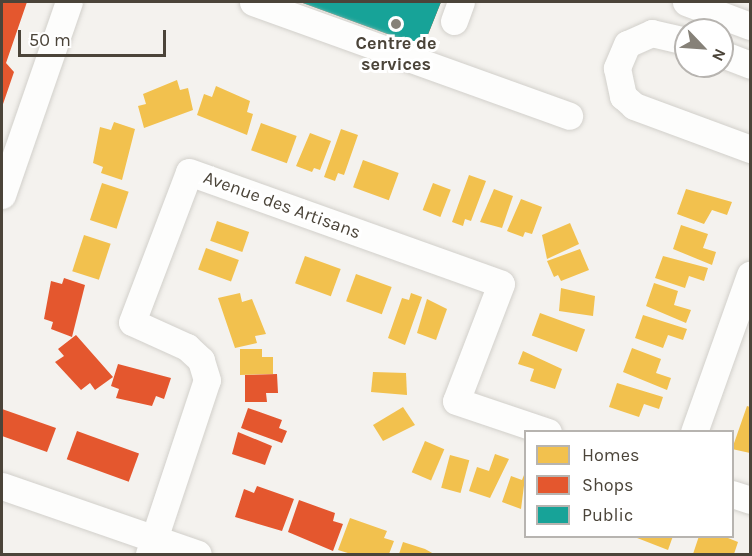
<!DOCTYPE html>
<html>
<head>
<meta charset="utf-8">
<style>
	body { margin:0 }
	#map { position:relative; width:752px; height:556px; overflow:hidden; background:#f4f2ee; font-family:Karla,sans-serif }
	div>[style] { position:absolute }
	[style*='--x'] { left:calc(var(--x)*1px); top:calc(var(--y)*1px); width:calc(var(--w)*1px); rotate:calc(var(--a)*1deg) }
	.homes>* { inset:0; background:#f2c14e; transform-origin:0 0 }
	.shops>* { inset:0; background:#e4572e; transform-origin:0 0 }
	.public>* { inset:0; background:#17a398 }
	.roads { filter:drop-shadow(0 0 2px #d2d0cb) drop-shadow(0 0 2px #d2d0cb) }
	.minor>* { height:27px; margin:-13.5px; padding:0 13.5px; transform-origin:13.5px; border-radius:13.5px; background:#fdfdfc }
	.dots>* { width:16px; height:16px; translate:-50% -50%; box-sizing:border-box; border:3px solid #fff; border-radius:50% }
	span { translate:-50% -50%; white-space:nowrap; text-align:center; line-height:1.15; -webkit-text-stroke:6px #fff; paint-order:stroke }
	.poi-label { font-size:18px; color:#4b4439; font-weight:700 }
	.street-label { font-size:18px; color:#4b4439 }
	.frame { position:absolute; inset:0; border:3px solid #4b4439; pointer-events:none }
	.legend { position:absolute; left:524px; top:430px; width:210px; height:108px; box-sizing:border-box; background:#fff; border:2px solid #b7b4b0; margin:0; padding:8px 10px; list-style:none; font-size:18px; color:#4b4439 }
	.legend li { display:flex; align-items:center; gap:12px; height:30px }
	.legend b { width:30px; border:2px solid #b7b4b0 }
	.north { position:absolute; left:674px; top:18px; width:60px; height:60px; box-sizing:border-box; background:#fff; border:2px solid #b7b4b0; border-radius:50%; rotate:115deg; font-size:16px; font-weight:700; line-height:24px; text-align:center; color:#4b4439 }
	.north::after { content:''; display:block; margin:auto; width:21px; height:27px; background:#868178; clip-path:polygon(50% 0,100% 100%,50% 72%,0 100%) }
	.scale { position:absolute; left:18px; top:30px; width:148px; height:27px; box-sizing:border-box; border:3px solid #4b4439; border-top:0; padding-left:8px; font-size:18px; line-height:21px; white-space:nowrap; color:#4b4439; -webkit-text-stroke:4px #fff; paint-order:stroke }
</style>
</head>
<body>
<div id="map">
	<div class="homes">
		<div style="clip-path:polygon(177px 80px,180px 90px,188px 88px,193px 110px,144px 128px,138px 106px,146px 104px,143px 94px)"></div>
		<div style="clip-path:polygon(216px 86px,250px 101px,247px 112px,253px 114px,247px 135px,197px 115px,204px 94px,212px 97px)"></div>
		<div style="clip-path:polygon(114px 122px,135px 129px,122px 180px,101px 173px,103px 167px,93px 163px,100px 127px,111px 130px)"></div>
		<div style="left:261px;top:123px;width:38px;height:29px;rotate:20deg"></div>
		<div style="clip-path:polygon(341px 129px,358px 135px,344px 175px,338px 173px,335px 181px,324px 177px)"></div>
		<div style="clip-path:polygon(310px 133px,331px 141px,320px 170px,314px 168px,312px 172px,296px 166px)"></div>
		<div style="left:363px;top:160px;width:38px;height:29px;rotate:20deg"></div>
		<div style="clip-path:polygon(469px 175px,486px 181px,471px 221px,465px 219px,463px 226px,452px 222px)"></div>
		<div style="left:102px;top:183px;width:28px;height:39px;rotate:18deg"></div>
		<div style="left:433px;top:183px;width:19px;height:29px;rotate:21deg"></div>
		<div style="clip-path:polygon(494px 189px,513px 196px,502px 228px,480px 222px)"></div>
		<div style="clip-path:polygon(686px 189px,732px 202px,727px 215px,712px 210px,704px 224px,677px 214px)"></div>
		<div style="clip-path:polygon(521px 199px,542px 207px,532px 234px,525px 232px,523px 237px,507px 231px)"></div>
		<div style="left:217px;top:221px;width:34px;height:21px;rotate:19deg"></div>
		<div style="clip-path:polygon(570px 223px,579px 244px,547px 259px,542px 235px)"></div>
		<div style="clip-path:polygon(681px 225px,708px 234px,703px 248px,716px 252px,712px 265px,673px 249px)"></div>
		<div style="left:84px;top:235px;width:28px;height:38px;rotate:18deg"></div>
		<div style="left:206px;top:248px;width:35px;height:23px;rotate:20deg"></div>
		<div style="clip-path:polygon(580px 249px,589px 270px,561px 281px,558px 275px,554px 277px,547px 261px)"></div>
		<div style="left:305px;top:256px;width:38px;height:29px;rotate:20deg"></div>
		<div style="clip-path:polygon(663px 256px,708px 268px,704px 281px,689px 276px,685px 288px,655px 278px)"></div>
		<div style="left:356px;top:274px;width:38px;height:29px;rotate:20deg"></div>
		<div style="clip-path:polygon(654px 283px,678px 291px,674px 305px,691px 310px,686px 323px,646px 306px)"></div>
		<div style="clip-path:polygon(561px 288px,595px 296px,593px 316px,559px 311px)"></div>
		<div style="clip-path:polygon(240px 293px,242px 302px,252px 299px,266px 334px,255px 336px,257px 343px,235px 348px,218px 298px)"></div>
		<div style="clip-path:polygon(411px 293px,422px 297px,405px 345px,388px 338px,402px 298px,409px 300px)"></div>
		<div style="clip-path:polygon(427px 299px,447px 309px,436px 340px,417px 333px)"></div>
		<div style="left:540px;top:313px;width:48px;height:24px;rotate:20deg"></div>
		<div style="clip-path:polygon(643px 315px,687px 329px,683px 340px,668px 335px,663px 348px,635px 338px)"></div>
		<div style="clip-path:polygon(632px 348px,661px 359px,656px 373px,671px 378px,667px 390px,623px 372px)"></div>
		<div style="clip-path:polygon(240px 349px,262px 349px,262px 357px,273px 357px,273px 374px,240px 375px)"></div>
		<div style="clip-path:polygon(523px 351px,562px 369px,555px 389px,530px 381px,534px 369px,518px 364px)"></div>
		<div style="clip-path:polygon(373px 372px,406px 373px,407px 395px,371px 392px)"></div>
		<div style="clip-path:polygon(617px 383px,663px 397px,659px 409px,644px 404px,639px 417px,609px 407px)"></div>
		<div style="clip-path:polygon(747px 406px,750px 407px,750px 453px,732px 449px)"></div>
		<div style="clip-path:polygon(403px 407px,415px 425px,383px 441px,373px 425px)"></div>
		<div style="left:425px;top:441px;width:21px;height:34px;rotate:23deg"></div>
		<div style="clip-path:polygon(495px 454px,509px 459px,490px 498px,469px 491px,477px 467px,489px 471px)"></div>
		<div style="left:450px;top:455px;width:20px;height:34px;rotate:15deg"></div>
		<div style="clip-path:polygon(526px 470px,521px 509px,502px 502px,511px 476px,522px 480px)"></div>
		<div style="clip-path:polygon(350px 518px,387px 531px,384px 538px,394px 541px,389px 554px,351px 554px,338px 550px)"></div>
		<div style="clip-path:polygon(632px 536px,673px 536px,668px 550px)"></div>
		<div style="clip-path:polygon(699px 536px,723px 536px,738px 542px,734px 554px,693px 554px)"></div>
		<div style="clip-path:polygon(403px 542px,425px 549px,434px 554px,399px 554px)"></div>
	</div>
	<div class="shops">
		<div style="clip-path:polygon(2px 2px,27px 2px,6px 63px,14px 72px,2px 107px)"></div>
		<div style="clip-path:polygon(300px 2px,441px 2px,423px 47px)"></div>
		<div style="clip-path:polygon(64px 278px,85px 285px,72px 337px,51px 329px,53px 322px,44px 319px,51px 281px,62px 284px)"></div>
		<div style="clip-path:polygon(76px 335px,113px 377px,95px 390px,90px 383px,81px 390px,55px 362px,64px 356px,58px 349px)"></div>
		<div style="clip-path:polygon(118px 364px,171px 378px,164px 399px,156px 396px,152px 406px,116px 398px,119px 389px,111px 386px)"></div>
		<div style="clip-path:polygon(277px 374px,278px 393px,266px 393px,267px 402px,245px 402px,245px 375px)"></div>
		<div style="clip-path:polygon(248px 408px,282px 420px,279px 428px,287px 431px,282px 443px,241px 428px)"></div>
		<div style="clip-path:polygon(2px 409px,56px 428px,47px 452px,2px 436px)"></div>
		<div style="left:77px;top:431px;width:66px;height:30px;rotate:20deg"></div>
		<div style="clip-path:polygon(238px 432px,272px 446px,265px 465px,232px 454px)"></div>
		<div style="clip-path:polygon(257px 486px,294px 499px,282px 531px,235px 517px,244px 489px,254px 493px)"></div>
		<div style="clip-path:polygon(299px 500px,335px 513px,333px 521px,343px 524px,333px 551px,288px 532px)"></div>
	</div>
	<div class="public">
		<div style="clip-path:polygon(300px 2px,441px 2px,423px 47px)"></div>
	</div>
	<div class="roads">
		<div class="minor">
			<div style="--x:253;--y:2;--w:336;--a:19.8"></div>
			<div style="--x:686;--y:2;--w:68;--a:20.6"></div>
			<div style="--x:454;--y:21;--w:20;--a:-70"></div>
			<div style="--x:686;--y:41;--w:35;--a:-167"></div>
			<div style="--x:652;--y:33;--w:27;--a:156"></div>
			<div style="--x:627;--y:44;--w:26;--a:113"></div>
			<div style="--x:617;--y:68;--w:29;--a:78"></div>
			<div style="--x:623;--y:96;--w:15;--a:42"></div>
			<div style="--x:634;--y:106;--w:124;--a:20.3"></div>
			<div style="--x:722;--y:54;--w:30;--a:21"></div>
			<div style="--x:2;--y:195;--w:204;--a:-70.9"></div>
			<div style="--x:694;--y:432;--w:167;--a:-70.4"></div>
			<div style="--x:2;--y:486;--w:207;--a:19.1"></div>
			<div style="--x:732;--y:494;--w:19;--a:18"></div>
			<div style="--x:149;--y:554;--w:183;--a:-71.6"></div>
			<div style="--x:207;--y:380;--w:21;--a:-107"></div>
			<div style="--x:201;--y:360;--w:19;--a:-137"></div>
			<div style="--x:187;--y:347;--w:60;--a:-155.6"></div>
			<div style="--x:132;--y:322;--w:160;--a:-69.2"></div>
			<div style="--x:189;--y:172;--w:331;--a:19.7"></div>
			<div style="--x:501;--y:284;--w:125;--a:111"></div>
			<div style="--x:456;--y:401;--w:97;--a:18.6"></div>
		</div>
	</div>
	<div class="dots">
		<div style="left:396px;top:24px;background:#868178"></div>
	</div>
	<div class="poi-label">
		<span style="left:396px;top:54px">Centre de<br>services</span>
	</div>
	<div class="street-label">
		<span style="left:282px;top:205px;rotate:20deg">Avenue des Artisans</span>
	</div>
	<div class="frame"></div>
	<ul class="legend">
	<li><b style="height:16px;background:#f2c14e"></b>Homes</li>
	<li><b style="height:16px;background:#e4572e"></b>Shops</li>
	<li><b style="height:16px;background:#17a398"></b>Public</li>
	</ul>
	<div class="north">N</div>
	<div class="scale">50 m</div>
</div>
</body>
</html>
